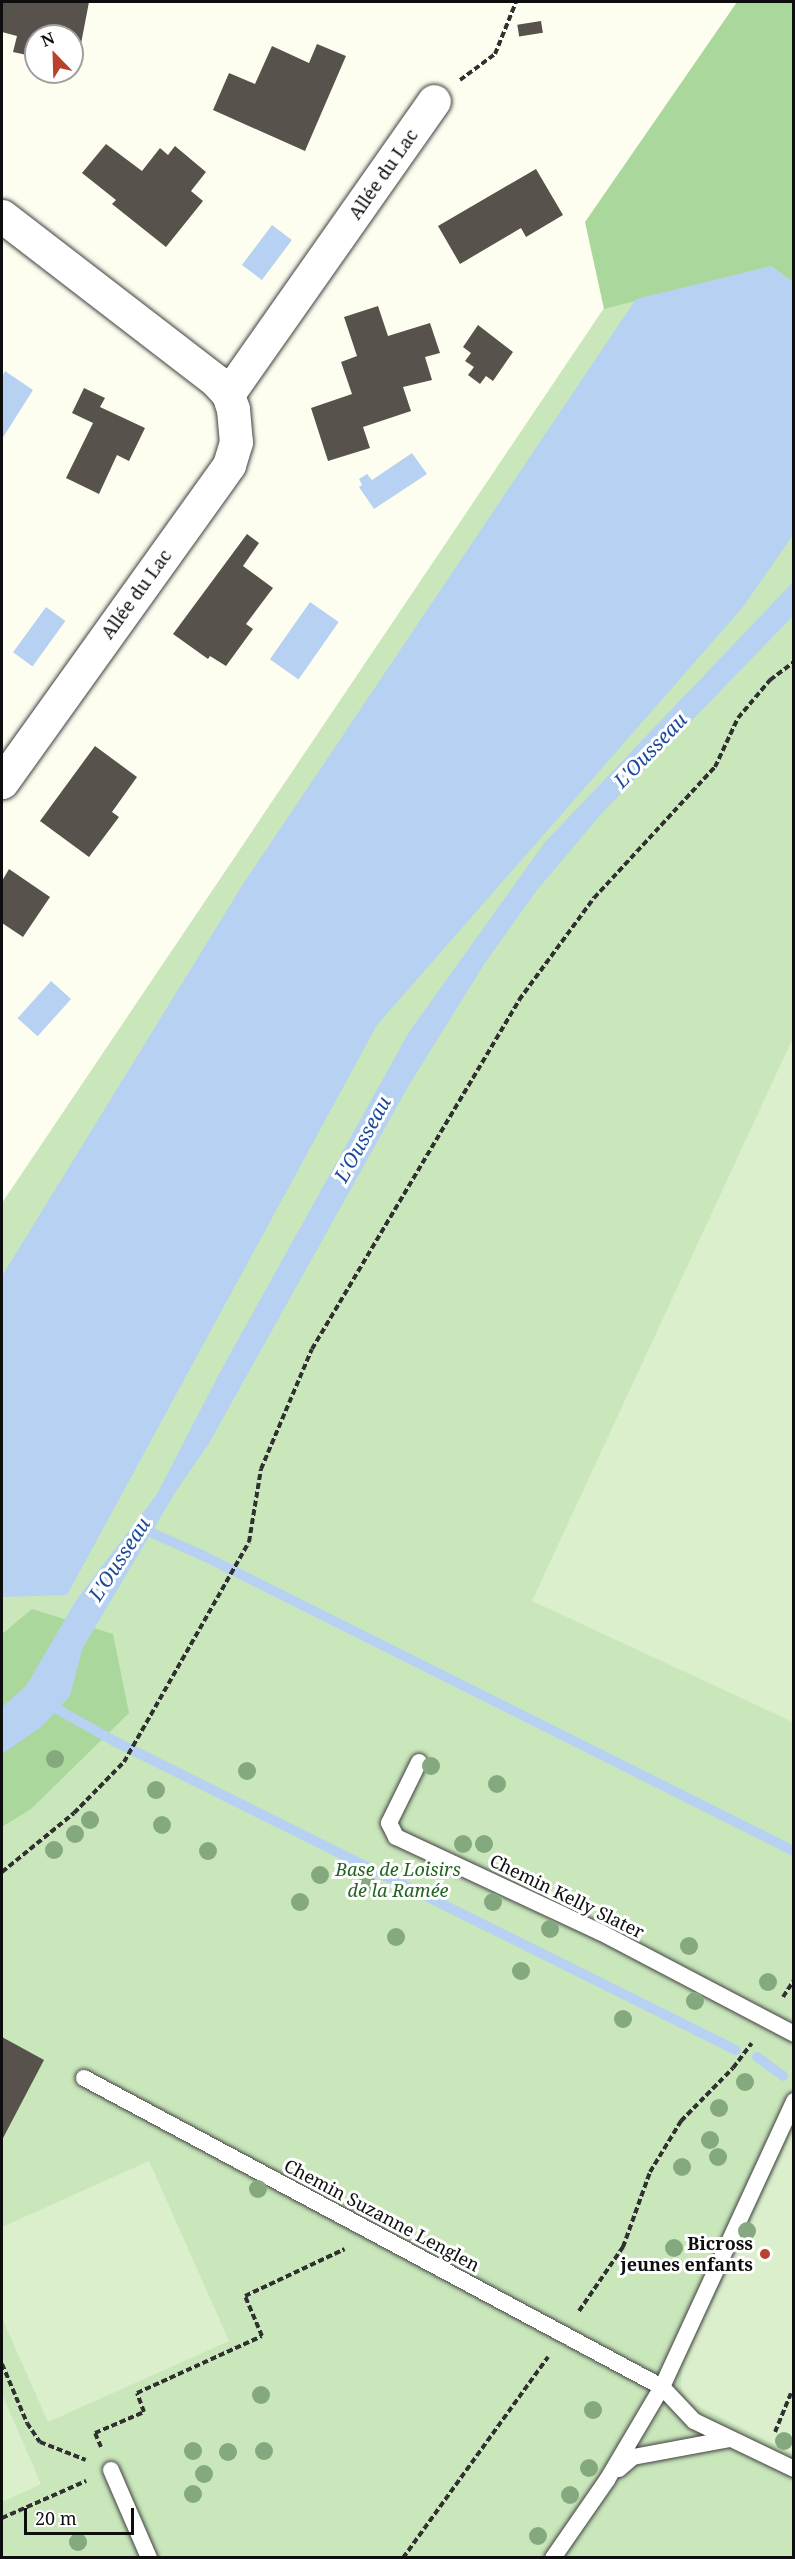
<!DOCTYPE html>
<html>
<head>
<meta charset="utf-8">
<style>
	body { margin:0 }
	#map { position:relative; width:795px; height:2559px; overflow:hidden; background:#fefef0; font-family:"Noto Serif",serif }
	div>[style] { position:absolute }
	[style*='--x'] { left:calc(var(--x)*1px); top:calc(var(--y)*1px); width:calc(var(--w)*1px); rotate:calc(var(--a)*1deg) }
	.green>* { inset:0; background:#c9e7bb }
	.forest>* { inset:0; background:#aad79b }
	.pitch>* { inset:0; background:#dcefcd }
	.water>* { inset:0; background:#b7d1f3; transform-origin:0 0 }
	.stream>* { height:10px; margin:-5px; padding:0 5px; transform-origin:5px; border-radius:5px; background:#b7d1f3 }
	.building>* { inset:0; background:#57524b; transform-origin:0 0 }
	.path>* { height:4px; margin-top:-2px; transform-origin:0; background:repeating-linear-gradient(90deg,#303030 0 6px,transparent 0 9px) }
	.roads { filter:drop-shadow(0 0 2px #414141) drop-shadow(0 0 2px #414141) }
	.service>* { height:16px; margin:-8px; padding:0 8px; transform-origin:8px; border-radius:8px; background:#fff }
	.minor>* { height:33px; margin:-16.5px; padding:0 16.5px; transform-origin:16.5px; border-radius:16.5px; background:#fff }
	.trees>* { width:18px; height:18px; margin:-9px; border-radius:50%; background:#85a97e }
	.dots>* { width:16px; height:16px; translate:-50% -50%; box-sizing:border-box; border:3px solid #fff; border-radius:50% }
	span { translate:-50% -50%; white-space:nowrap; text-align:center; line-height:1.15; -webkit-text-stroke:6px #fff; paint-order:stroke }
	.street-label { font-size:18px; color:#0e0e0e }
	.park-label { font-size:18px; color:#226321; font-style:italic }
	.poi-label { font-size:18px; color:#0e0e0e; font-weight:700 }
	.right { translate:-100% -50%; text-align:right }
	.water-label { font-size:20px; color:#1d4b9b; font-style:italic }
	.frame { position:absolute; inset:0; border:3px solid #0e0e0e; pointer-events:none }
	.north { position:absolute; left:24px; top:24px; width:60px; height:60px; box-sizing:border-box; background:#fff; border:2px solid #9f9f9f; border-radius:50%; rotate:337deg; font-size:16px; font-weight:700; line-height:24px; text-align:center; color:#0e0e0e }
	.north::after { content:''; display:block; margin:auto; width:21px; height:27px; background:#b8422d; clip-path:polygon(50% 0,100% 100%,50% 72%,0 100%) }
	.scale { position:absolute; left:24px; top:2508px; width:110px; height:27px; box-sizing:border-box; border:3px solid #0e0e0e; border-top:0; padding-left:8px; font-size:18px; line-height:21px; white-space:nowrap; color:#0e0e0e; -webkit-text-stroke:4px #fff; paint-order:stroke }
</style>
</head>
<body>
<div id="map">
	<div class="green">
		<div style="clip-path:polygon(793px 2px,793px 2557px,2px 2558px,2px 1203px,676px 201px)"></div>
	</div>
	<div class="forest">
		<div style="clip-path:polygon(737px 2px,793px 2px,793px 282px,771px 266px,604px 309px,585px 222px)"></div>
		<div style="clip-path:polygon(32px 1609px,113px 1634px,129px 1713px,31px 1809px,2px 1827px,2px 1634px)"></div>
	</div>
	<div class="pitch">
		<div style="clip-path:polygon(793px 1038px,793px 1722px,532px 1601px)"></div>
		<div style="clip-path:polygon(793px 2129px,794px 2454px,793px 2454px,688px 2401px,681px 2387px,682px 2368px)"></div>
		<div style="clip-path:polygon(149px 2161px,229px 2341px,48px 2422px,2px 2318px,2px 2227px)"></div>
		<div style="clip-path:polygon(2px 2394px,41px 2484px,2px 2502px)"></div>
	</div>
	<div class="water">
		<div style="left:272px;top:225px;width:25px;height:50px;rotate:37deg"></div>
		<div style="clip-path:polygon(771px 266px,793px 282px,793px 535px,743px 607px,377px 1025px,67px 1595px,2px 1597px,2px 1276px,243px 884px,636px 299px)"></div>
		<div style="clip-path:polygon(5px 371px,33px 390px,2px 439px,2px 377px)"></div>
		<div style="clip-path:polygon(412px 453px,427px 474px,374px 509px,359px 487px,362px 485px,359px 479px,367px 474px,372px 480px)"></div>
		<div style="clip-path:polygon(793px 582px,793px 616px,603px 812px,537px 890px,485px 963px,409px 1085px,208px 1445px,178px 1488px,91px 1634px,82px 1650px,70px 1696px,41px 1727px,2px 1754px,2px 1707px,26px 1686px,77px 1599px,157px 1494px,220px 1372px,409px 1032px,545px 842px)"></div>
		<div style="left:310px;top:602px;width:35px;height:70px;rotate:35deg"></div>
		<div style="left:46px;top:607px;width:24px;height:56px;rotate:36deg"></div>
		<div style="left:51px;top:981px;width:27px;height:50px;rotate:42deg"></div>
	</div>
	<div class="stream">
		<div style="--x:141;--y:1528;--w:69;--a:24"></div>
		<div style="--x:204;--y:1556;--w:660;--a:26.57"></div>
		<div style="--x:48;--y:1704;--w:78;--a:29.2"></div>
		<div style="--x:116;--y:1742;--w:692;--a:26.42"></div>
		<div style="--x:757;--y:2057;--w:32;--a:36"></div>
	</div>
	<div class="building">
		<div style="clip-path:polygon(2px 2px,89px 2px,80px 49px,72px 47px,72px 36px,36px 36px,36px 57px,13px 52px,17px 36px,2px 32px)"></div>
		<div style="left:541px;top:21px;width:12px;height:24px;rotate:81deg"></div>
		<div style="clip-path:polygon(317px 44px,346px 56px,305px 151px,213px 110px,229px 73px,255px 84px,272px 46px,309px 63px)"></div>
		<div style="clip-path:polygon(106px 144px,142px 171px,160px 148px,168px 155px,175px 146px,206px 172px,191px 191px,203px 201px,166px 247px,112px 204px,116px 200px,82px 173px)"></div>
		<div style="clip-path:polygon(536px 169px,563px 215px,526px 237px,521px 228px,460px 264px,438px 226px)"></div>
		<div style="clip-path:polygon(378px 306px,388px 336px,430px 323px,440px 353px,425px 357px,432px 380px,403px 387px,411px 411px,363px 427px,370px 448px,328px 461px,311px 408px,352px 394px,341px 362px,357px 356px,344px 317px)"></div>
		<div style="clip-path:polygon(478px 325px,513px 352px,493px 381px,486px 376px,480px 384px,468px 375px,474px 367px,465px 361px,471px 353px,463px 347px)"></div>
		<div style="clip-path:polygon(84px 388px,105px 398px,100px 407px,145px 428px,129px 461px,117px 455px,99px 494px,66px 478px,93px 423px,72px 413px)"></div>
		<div style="clip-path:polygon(247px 534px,259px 543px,243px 566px,273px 588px,246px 624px,253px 629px,226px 666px,210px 656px,208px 659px,173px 634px)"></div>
		<div style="clip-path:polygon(95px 746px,137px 777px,112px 812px,119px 817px,89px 857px,40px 821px)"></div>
		<div style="clip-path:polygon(9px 869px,50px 897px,23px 937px,2px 923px,2px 881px)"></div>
		<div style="clip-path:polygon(2px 2037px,44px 2060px,2px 2140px)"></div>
	</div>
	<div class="path">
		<div style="--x:460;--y:80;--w:44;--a:-36.6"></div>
		<div style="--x:495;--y:54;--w:56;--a:-68"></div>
		<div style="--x:2;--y:1872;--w:93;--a:-39.3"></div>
		<div style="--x:74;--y:1813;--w:71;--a:-45.6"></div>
		<div style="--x:124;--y:1762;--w:253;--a:-60.4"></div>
		<div style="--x:249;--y:1542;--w:74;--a:-80.7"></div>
		<div style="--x:261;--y:1469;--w:130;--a:-67"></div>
		<div style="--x:312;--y:1349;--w:406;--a:-59.3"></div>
		<div style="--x:519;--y:1000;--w:127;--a:-53.7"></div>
		<div style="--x:594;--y:898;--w:178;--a:-47.3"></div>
		<div style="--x:715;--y:767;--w:54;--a:-64.9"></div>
		<div style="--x:738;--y:718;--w:50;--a:-49.9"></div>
		<div style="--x:770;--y:680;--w:30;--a:-37"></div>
		<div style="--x:783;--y:1997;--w:20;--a:-57"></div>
		<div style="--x:579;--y:2311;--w:78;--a:-55.5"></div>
		<div style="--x:623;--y:2247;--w:80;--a:-70.2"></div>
		<div style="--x:650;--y:2172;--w:60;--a:-58.7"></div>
		<div style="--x:681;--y:2121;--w:74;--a:-45.5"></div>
		<div style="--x:733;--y:2068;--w:31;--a:-53"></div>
		<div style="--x:2;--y:2364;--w:64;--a:67"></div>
		<div style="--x:27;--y:2423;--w:23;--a:56"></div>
		<div style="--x:40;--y:2442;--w:49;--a:21.4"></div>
		<div style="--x:775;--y:2432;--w:42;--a:-67.7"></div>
		<div style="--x:101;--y:2447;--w:15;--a:-113"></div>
		<div style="--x:95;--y:2433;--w:53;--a:-23.2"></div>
		<div style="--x:144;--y:2412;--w:20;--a:-110"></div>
		<div style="--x:137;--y:2393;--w:137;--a:-24.5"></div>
		<div style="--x:262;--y:2336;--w:43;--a:-113"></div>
		<div style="--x:245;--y:2296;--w:110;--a:-25.2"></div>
		<div style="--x:2;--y:2518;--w:92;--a:-23.8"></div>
		<div style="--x:403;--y:2558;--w:248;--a:-54.2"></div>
	</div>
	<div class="roads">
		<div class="service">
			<div style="--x:419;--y:1762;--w:68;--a:116.2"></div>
			<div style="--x:389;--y:1823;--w:16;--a:63"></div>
			<div style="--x:396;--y:1837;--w:225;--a:25"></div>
			<div style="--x:600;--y:1932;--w:219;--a:27.7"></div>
			<div style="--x:84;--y:2078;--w:655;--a:28.13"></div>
			<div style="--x:662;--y:2387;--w:47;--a:46.7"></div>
			<div style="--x:694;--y:2421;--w:111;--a:25.6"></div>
			<div style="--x:619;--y:2469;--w:18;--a:-41"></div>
			<div style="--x:633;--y:2457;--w:99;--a:-10.5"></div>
			<div style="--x:111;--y:2470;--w:96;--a:66.6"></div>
			<div style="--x:553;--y:2558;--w:95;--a:-55.3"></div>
			<div style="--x:607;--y:2480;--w:108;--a:-59.4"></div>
			<div style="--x:662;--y:2387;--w:315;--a:-65.2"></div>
		</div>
		<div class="minor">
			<div style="--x:2;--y:216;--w:270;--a:37.6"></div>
			<div style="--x:216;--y:381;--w:18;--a:47"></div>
			<div style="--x:228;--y:394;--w:16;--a:72"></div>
			<div style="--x:233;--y:409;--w:33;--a:85"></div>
			<div style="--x:236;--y:442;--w:24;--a:107"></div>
			<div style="--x:229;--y:465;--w:390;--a:125.6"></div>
			<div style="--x:228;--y:394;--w:358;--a:-54.9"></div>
		</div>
	</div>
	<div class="trees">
		<div style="left:55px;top:1759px"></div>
		<div style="left:431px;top:1766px"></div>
		<div style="left:247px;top:1771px"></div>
		<div style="left:497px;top:1784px"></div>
		<div style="left:156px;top:1790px"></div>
		<div style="left:90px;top:1820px"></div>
		<div style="left:162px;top:1825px"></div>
		<div style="left:75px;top:1834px"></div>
		<div style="left:463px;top:1844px"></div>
		<div style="left:484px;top:1844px"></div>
		<div style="left:54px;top:1850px"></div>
		<div style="left:208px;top:1851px"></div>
		<div style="left:320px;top:1875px"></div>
		<div style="left:367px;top:1884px"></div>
		<div style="left:300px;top:1902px"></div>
		<div style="left:493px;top:1902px"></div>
		<div style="left:550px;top:1929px"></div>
		<div style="left:396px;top:1937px"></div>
		<div style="left:689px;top:1946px"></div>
		<div style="left:521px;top:1971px"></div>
		<div style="left:768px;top:1982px"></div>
		<div style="left:695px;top:2001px"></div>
		<div style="left:623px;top:2019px"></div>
		<div style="left:745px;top:2082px"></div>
		<div style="left:719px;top:2108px"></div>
		<div style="left:710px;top:2140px"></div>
		<div style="left:718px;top:2157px"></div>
		<div style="left:682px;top:2167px"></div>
		<div style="left:258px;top:2189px"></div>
		<div style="left:747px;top:2231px"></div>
		<div style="left:674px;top:2248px"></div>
		<div style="left:261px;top:2395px"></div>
		<div style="left:593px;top:2410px"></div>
		<div style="left:784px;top:2441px"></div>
		<div style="left:193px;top:2451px"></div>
		<div style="left:264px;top:2451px"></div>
		<div style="left:228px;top:2452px"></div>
		<div style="left:589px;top:2468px"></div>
		<div style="left:204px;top:2474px"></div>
		<div style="left:193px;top:2494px"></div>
		<div style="left:570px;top:2495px"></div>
		<div style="left:538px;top:2536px"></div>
		<div style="left:78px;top:2542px"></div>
	</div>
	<div class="dots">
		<div style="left:765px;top:2254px;background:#b8422d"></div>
	</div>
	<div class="street-label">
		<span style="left:383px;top:174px;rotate:-55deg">Allée du Lac</span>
		<span style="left:136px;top:594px;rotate:-54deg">Allée du Lac</span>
		<span style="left:567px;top:1896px;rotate:26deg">Chemin Kelly Slater</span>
		<span style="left:382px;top:2215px;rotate:28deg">Chemin Suzanne Lenglen</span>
	</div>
	<div class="park-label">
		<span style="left:398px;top:1880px">Base de Loisirs<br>de la Ramée</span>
	</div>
	<div class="poi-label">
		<span class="right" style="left:753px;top:2254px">Bicross<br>jeunes enfants</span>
	</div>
	<div class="water-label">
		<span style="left:650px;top:750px;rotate:-46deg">L'Ousseau</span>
		<span style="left:362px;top:1139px;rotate:-61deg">L'Ousseau</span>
		<span style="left:119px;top:1559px;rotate:-57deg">L'Ousseau</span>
	</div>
	<div class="frame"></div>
	<div class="north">N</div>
	<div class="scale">20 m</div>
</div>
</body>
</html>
